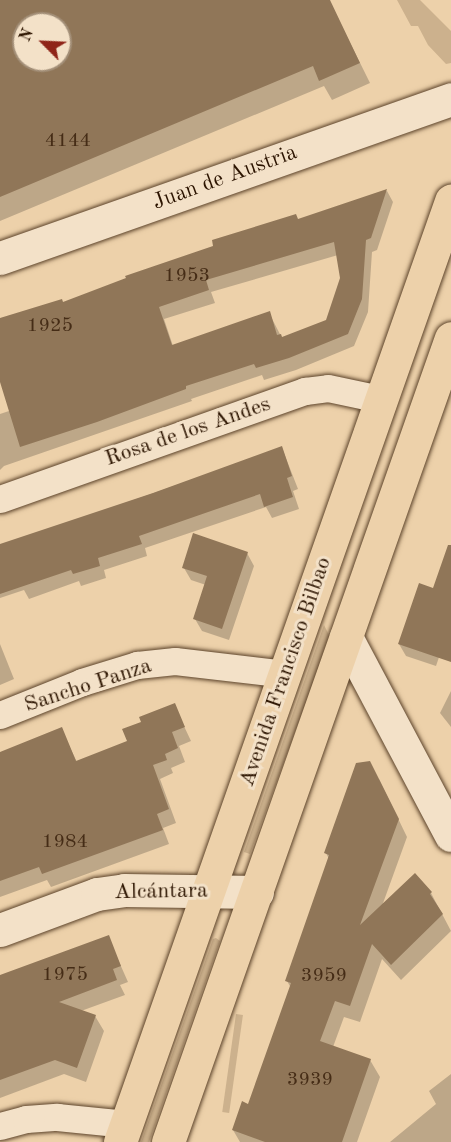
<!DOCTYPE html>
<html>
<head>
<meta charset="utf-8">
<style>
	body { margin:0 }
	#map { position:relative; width:451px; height:1142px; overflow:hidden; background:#edd1aa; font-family:"Old Standard TT",serif }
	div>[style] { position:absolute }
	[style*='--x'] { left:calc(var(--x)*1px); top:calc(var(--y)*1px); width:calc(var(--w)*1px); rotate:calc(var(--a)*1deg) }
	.green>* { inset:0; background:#ccb18d; transform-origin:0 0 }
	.shadow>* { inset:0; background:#0003 }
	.building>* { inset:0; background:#907658 }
	.roads { filter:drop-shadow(0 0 2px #5c432a) drop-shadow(0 0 2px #5c432a) }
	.street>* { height:27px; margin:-13.5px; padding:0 13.5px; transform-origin:13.5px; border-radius:13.5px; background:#f3e1c8 }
	.secondary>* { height:33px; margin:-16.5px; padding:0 16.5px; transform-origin:16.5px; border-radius:16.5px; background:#f3e1c8 }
	.primary>* { height:33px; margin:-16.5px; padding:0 16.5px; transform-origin:16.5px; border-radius:16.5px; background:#edd1aa }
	span { translate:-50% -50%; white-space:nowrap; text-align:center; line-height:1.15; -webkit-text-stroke:6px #f3e1c8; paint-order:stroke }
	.number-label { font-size:20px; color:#452c16 }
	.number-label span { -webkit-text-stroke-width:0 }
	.street-label { font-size:22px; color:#2c1400 }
	.north { position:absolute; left:12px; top:12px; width:60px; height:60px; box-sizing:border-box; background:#f3e1c8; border:2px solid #a38f78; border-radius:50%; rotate:294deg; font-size:16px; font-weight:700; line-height:24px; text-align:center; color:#2c1400 }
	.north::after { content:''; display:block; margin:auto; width:21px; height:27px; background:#8f2418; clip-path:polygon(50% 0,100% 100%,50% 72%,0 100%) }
</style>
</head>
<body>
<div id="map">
	<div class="green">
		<div style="clip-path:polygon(397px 0,420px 0,451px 31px,451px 63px,446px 64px,428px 45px,418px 26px,411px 26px)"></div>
		<div style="clip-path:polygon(324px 625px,330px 637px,250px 854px,244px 852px)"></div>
		<div style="clip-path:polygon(216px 938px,220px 941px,149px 1142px,141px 1142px,213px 939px)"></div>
		<div style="left:236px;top:1014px;width:7px;height:99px;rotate:8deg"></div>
	</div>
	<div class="shadow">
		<div style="clip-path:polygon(evenodd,0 0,329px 0,370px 83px,332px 100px,324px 86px,0 221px,0 0,24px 24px,60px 24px,60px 60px,24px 60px,24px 24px)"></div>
		<div style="clip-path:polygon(evenodd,387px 191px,393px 202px,377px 250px,372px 252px,368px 312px,354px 346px,296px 370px,264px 380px,262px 375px,191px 399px,192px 401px,4px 466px,0 470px,0 414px,12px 410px,0 379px,0 320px,63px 304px,387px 191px,338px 255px,342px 278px,327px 321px,282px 338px,269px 313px,173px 346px,164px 319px,215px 303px,211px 292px,338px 255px)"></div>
		<div style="clip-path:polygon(282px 448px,298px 489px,293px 491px,299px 509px,272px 518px,266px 507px,145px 548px,147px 556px,104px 570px,106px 578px,81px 586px,79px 581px,29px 599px,24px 590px,0 598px,0 547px)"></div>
		<div style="clip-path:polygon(247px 553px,254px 566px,229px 640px,202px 631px,195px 619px,206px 585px,191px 580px,184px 568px)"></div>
		<div style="clip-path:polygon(451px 599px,451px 622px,436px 666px,406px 656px,399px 644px)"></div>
		<div style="clip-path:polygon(0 644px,14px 679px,0 685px)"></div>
		<div style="clip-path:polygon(451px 691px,451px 727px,440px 713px)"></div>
		<div style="clip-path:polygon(174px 705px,191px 741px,179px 746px,185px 762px,171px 768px,173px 773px,160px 779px,176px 823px,163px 828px,169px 844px,51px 887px,47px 880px,0 897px,0 753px,61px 729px,77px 762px,129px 742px,143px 723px)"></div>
		<div style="clip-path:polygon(379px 779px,407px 837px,382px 906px,431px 893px,451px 931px,401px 980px,382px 959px,360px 1022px,344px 1017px,333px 1047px,370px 1060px,380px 1077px,357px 1142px,240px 1142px,233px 1130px,249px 1106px,291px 988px,287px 981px,329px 859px,326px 853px)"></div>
		<div style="clip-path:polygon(108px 937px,128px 982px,120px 985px,125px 995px,81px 1011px,95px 1016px,104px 1031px,86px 1082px,64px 1074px,0 1098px,0 977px)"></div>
		<div style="clip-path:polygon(451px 1074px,451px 1142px,390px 1142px,436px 1104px,429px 1091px)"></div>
	</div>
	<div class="building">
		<div style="clip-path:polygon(evenodd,0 0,330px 0,360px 63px,319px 81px,313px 66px,0 197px,0 0,24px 24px,60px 24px,60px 60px,24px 60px,24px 24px)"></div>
		<div style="clip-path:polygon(evenodd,387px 189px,371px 238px,366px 240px,362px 299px,348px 334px,289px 358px,256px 368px,254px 364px,186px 386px,186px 389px,97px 422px,20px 447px,0 382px,0 318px,62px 299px,63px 302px,126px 278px,125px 276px,213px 246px,212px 240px,296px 214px,298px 219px,387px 189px,334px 242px,340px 278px,326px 320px,282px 337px,281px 334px,277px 335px,270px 311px,172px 345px,159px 307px,209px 290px,206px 280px,334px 242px)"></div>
		<div style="clip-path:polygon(282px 446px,292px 476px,287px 478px,293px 497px,264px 507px,260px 494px,139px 536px,142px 544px,98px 558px,100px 566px,73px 574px,71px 570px,0 594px,0 544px,153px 493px)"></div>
		<div style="clip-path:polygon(193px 533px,248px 552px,222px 629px,193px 619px,207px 576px,182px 568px)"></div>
		<div style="clip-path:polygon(448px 545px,451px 545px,451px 662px,398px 644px,419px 583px,433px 588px)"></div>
		<div style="clip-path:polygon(175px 703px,185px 727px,172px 732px,178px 748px,165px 754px,167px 760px,153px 765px,169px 809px,157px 814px,163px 830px,42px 874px,39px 867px,0 881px,0 752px,62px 727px,76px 761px,127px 741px,122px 729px,141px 722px,139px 717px)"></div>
		<div style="clip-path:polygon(370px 761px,399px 819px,360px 925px,415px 873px,432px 892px,430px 894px,443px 914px,391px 965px,372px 944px,350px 1006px,335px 1001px,320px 1041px,371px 1059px,342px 1142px,265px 1142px,232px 1130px,242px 1101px,248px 1104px,291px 983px,285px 981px,329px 855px,324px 853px,356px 763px)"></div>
		<div style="clip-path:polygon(109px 935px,121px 966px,113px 969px,117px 980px,59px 1002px,96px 1015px,77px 1068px,55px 1060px,0 1080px,0 975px)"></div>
	</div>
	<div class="roads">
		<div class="street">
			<div style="--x:0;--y:499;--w:324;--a:-19.5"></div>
			<div style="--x:305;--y:391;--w:23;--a:-7"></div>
			<div style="--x:328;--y:388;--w:53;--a:11.9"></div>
			<div style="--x:0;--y:715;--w:88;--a:-21.9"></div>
			<div style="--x:82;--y:682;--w:58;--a:-17.2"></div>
			<div style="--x:137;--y:665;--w:38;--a:-6"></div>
			<div style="--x:175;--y:661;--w:111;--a:6.7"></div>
			<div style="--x:0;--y:1126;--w:27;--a:-15"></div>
			<div style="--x:26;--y:1119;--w:31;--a:-4"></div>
			<div style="--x:57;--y:1117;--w:70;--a:5.7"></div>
		</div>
		<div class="secondary">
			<div style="--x:0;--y:258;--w:478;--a:-19.4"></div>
			<div style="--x:346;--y:637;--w:224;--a:62.1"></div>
			<div style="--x:0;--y:930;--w:103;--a:-20.4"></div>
			<div style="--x:97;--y:894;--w:27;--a:-8"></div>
			<div style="--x:124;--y:890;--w:133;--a:0.9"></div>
		</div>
		<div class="primary">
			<div style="--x:120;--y:1142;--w:998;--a:-70.62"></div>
			<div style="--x:168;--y:1142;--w:852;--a:-70.61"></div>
		</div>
	</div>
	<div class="number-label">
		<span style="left:68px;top:141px">4144</span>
		<span style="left:187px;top:276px">1953</span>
		<span style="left:50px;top:326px">1925</span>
		<span style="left:65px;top:842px">1984</span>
		<span style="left:65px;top:975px">1975</span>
		<span style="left:324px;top:976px">3959</span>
		<span style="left:310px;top:1080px">3939</span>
	</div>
	<div class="street-label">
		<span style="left:225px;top:178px;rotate:-20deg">Juan de Austria</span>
		<span style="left:188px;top:432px;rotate:-19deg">Rosa de los Andes</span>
		<span style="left:286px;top:672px;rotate:-71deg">Avenida Francisco Bilbao</span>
		<span style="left:88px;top:686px;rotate:-18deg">Sancho Panza</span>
		<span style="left:161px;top:892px;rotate:-1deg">Alcántara</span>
	</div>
	<div class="north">N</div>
</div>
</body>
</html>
